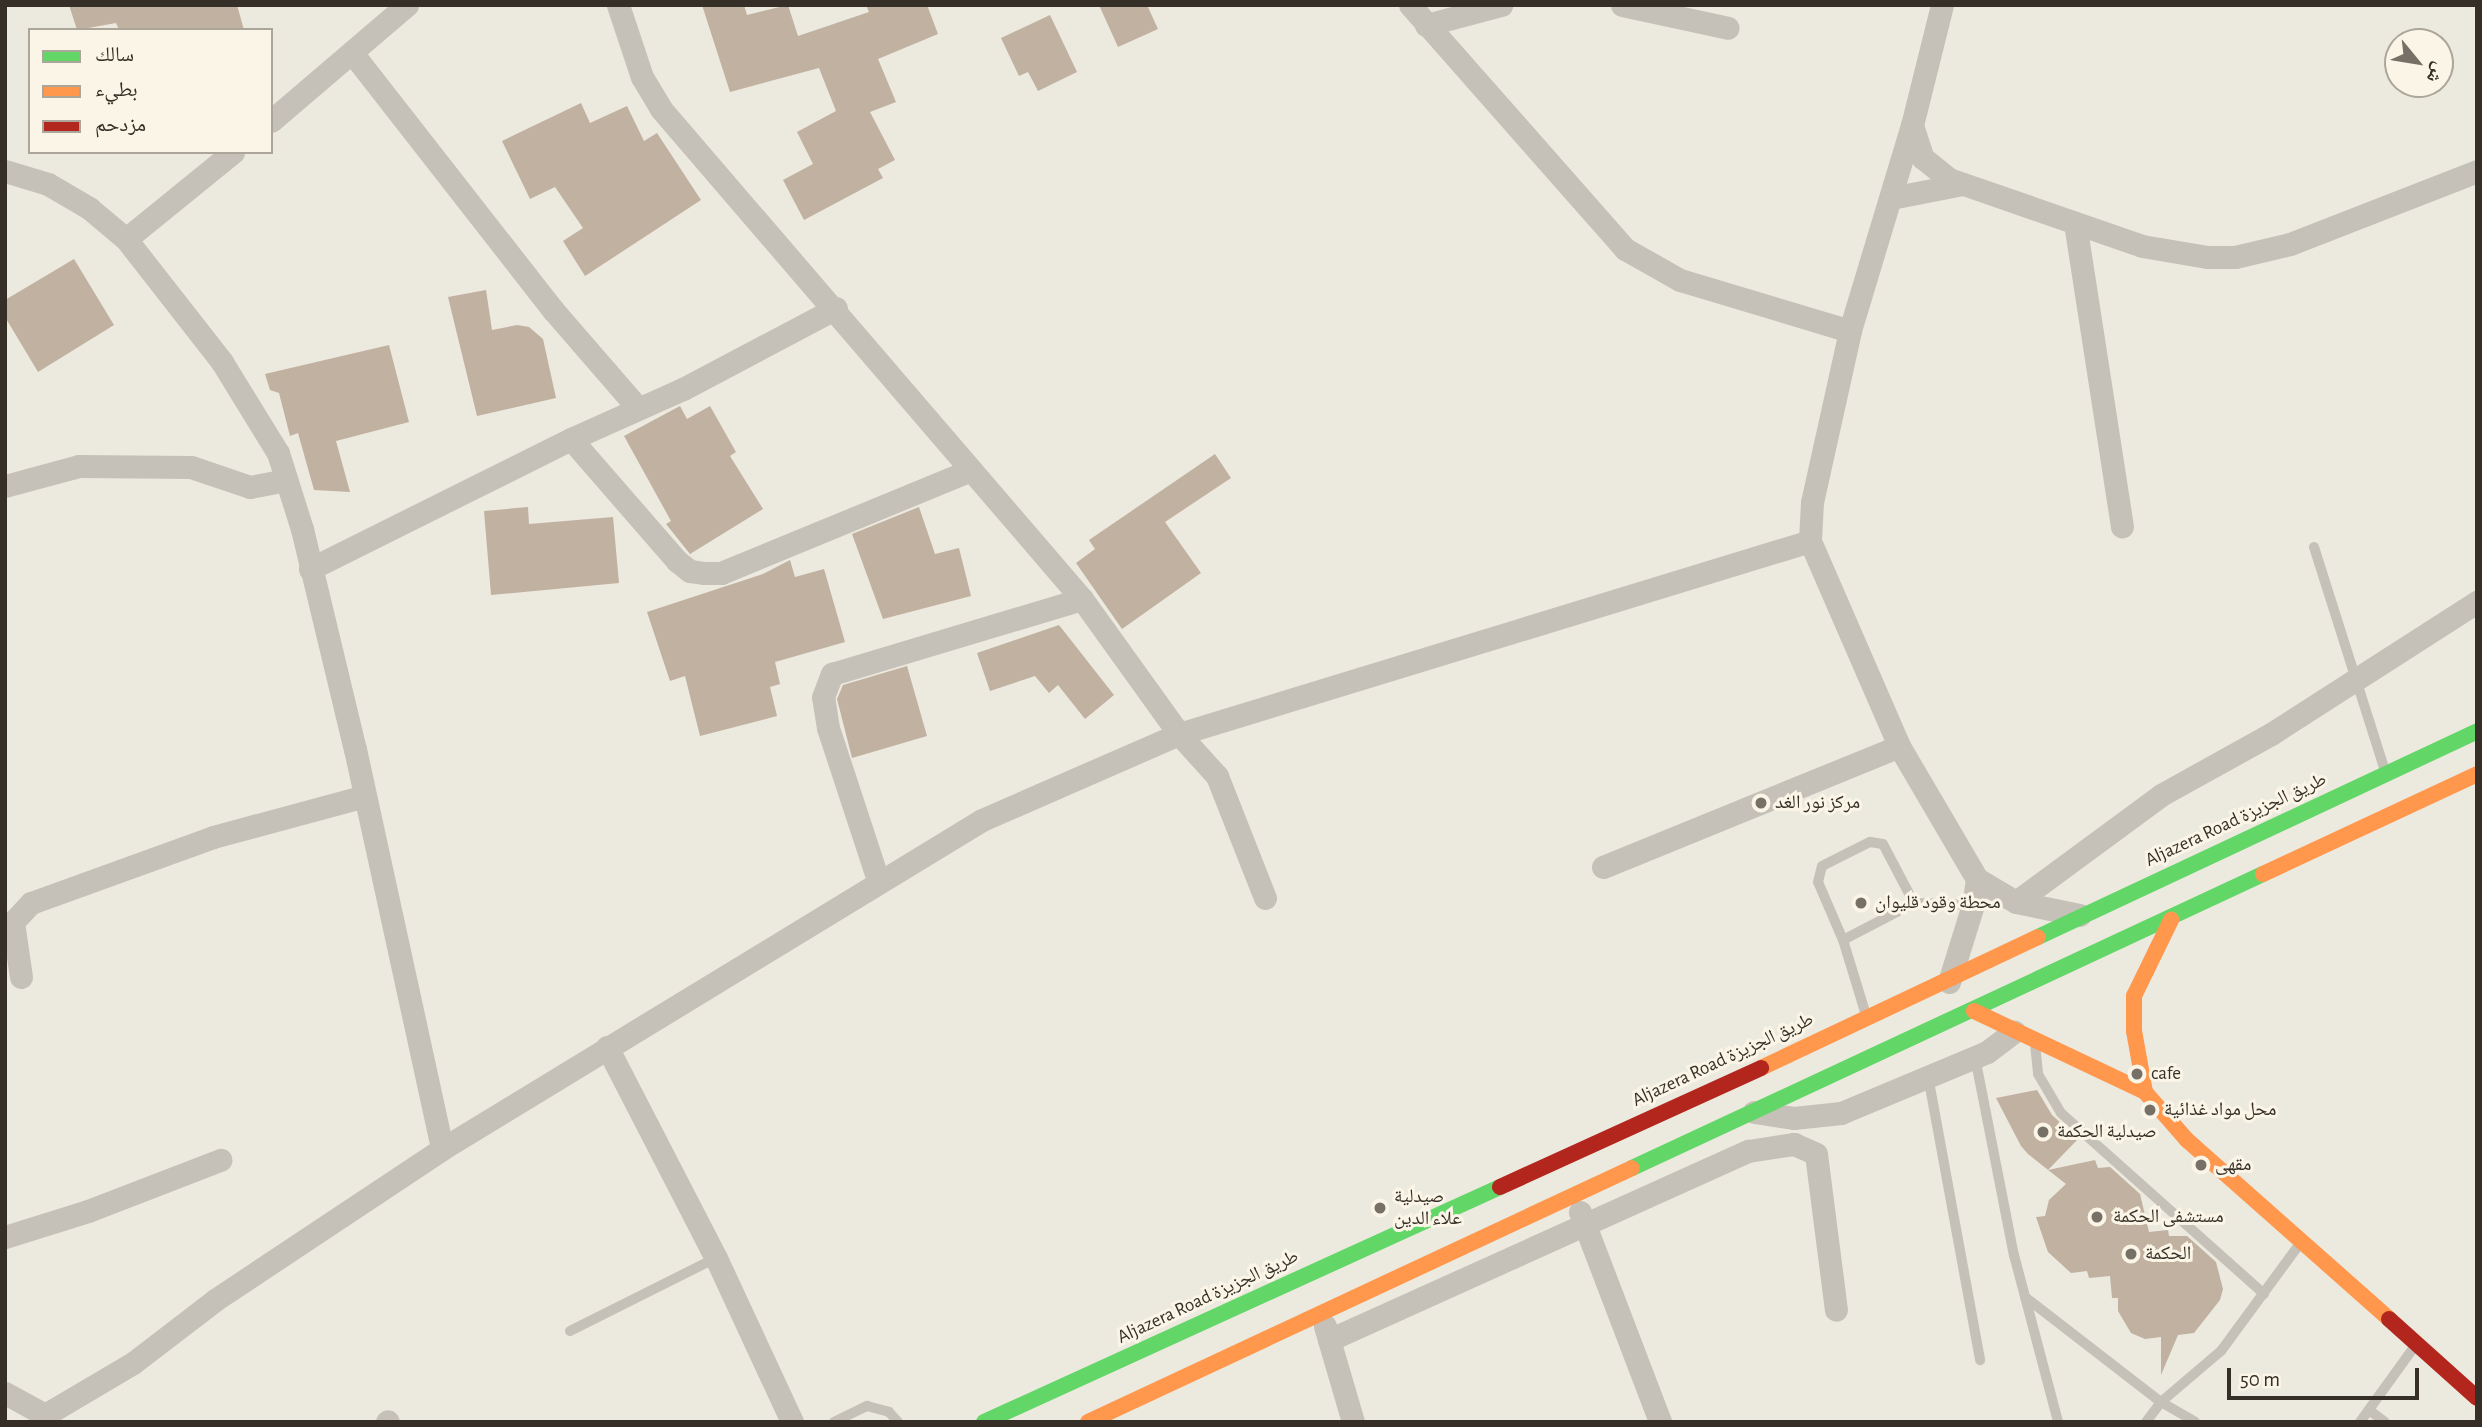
<!DOCTYPE html>
<html>
<head>
<meta charset="utf-8">
<style>
	body { margin:0 }
	#map { position:relative; width:2482px; height:1427px; overflow:hidden; background:#ece9df; font-family:"Alegreya Sans","Noto Naskh Arabic",sans-serif }
	div>[style] { position:absolute }
	[style*='--x'] { left:calc(var(--x)*1px); top:calc(var(--y)*1px); width:calc(var(--w)*1px); rotate:calc(var(--a)*1deg) }
	.building>* { inset:0; background:#c1b1a0 }
	.lane>* { height:10px; margin:-5px; padding:0 5px; transform-origin:5px; border-radius:5px; background:#c6c1b8 }
	.street>* { height:23px; margin:-11.5px; padding:0 11.5px; transform-origin:11.5px; border-radius:11.5px; background:#c6c1b8 }
	.fast>* { height:16px; margin:-8px; padding:0 8px; transform-origin:8px; border-radius:8px; background:#63d668 }
	.slow>* { height:16px; margin:-8px; padding:0 8px; transform-origin:8px; border-radius:8px; background:#ff974d }
	.jam>* { height:16px; margin:-8px; padding:0 8px; transform-origin:8px; border-radius:8px; background:#b3261e }
	.dots>* { width:19px; height:19px; translate:-50% -50%; box-sizing:border-box; border:4px solid #faf5e6; border-radius:50% }
	span { translate:-50% -50%; white-space:nowrap; text-align:center; line-height:1.15; -webkit-text-stroke:6px #faf5e6; paint-order:stroke }
	.poi-label { font-size:19px; color:#362f27 }
	.left { translate:0 -50%; text-align:left }
	.street-label { font-size:19px; color:#362f27 }
	.frame { position:absolute; inset:0; border:7px solid #362f27; pointer-events:none }
	.legend { position:absolute; left:28px; top:28px; width:245px; height:126px; box-sizing:border-box; background:#faf5e6; border:2px solid #aca69a; margin:0; padding:9px 12px; list-style:none; font-size:21px; color:#362f27 }
	.legend li { display:flex; align-items:center; gap:14px; height:35px }
	.legend b { width:35px; border:2px solid #aca69a }
	.north { position:absolute; left:2384px; top:28px; width:70px; height:70px; box-sizing:border-box; background:#faf5e6; border:2px solid #aca69a; border-radius:50%; rotate:120deg; font-size:19px; font-weight:700; line-height:28px; text-align:center; color:#362f27 }
	.north::after { content:''; display:block; margin:auto; width:24px; height:32px; background:#767067; clip-path:polygon(50% 0,100% 100%,50% 72%,0 100%) }
	.scale { position:absolute; left:2227px; top:1368px; width:192px; height:32px; box-sizing:border-box; border:4px solid #362f27; border-top:0; padding-left:9px; font-size:21px; line-height:24px; white-space:nowrap; color:#362f27; -webkit-text-stroke:5px #faf5e6; paint-order:stroke }
</style>
</head>
<body>
<div id="map">
	<div class="building">
		<div style="clip-path:polygon(69px 5px,237px 5px,244px 30px,119px 30px,116px 23px,77px 30px)"></div>
		<div style="clip-path:polygon(702px 5px,744px 5px,747px 15px,788px 5px,798px 36px,869px 12px,866px 5px,927px 5px,938px 34px,878px 59px,896px 102px,870px 112px,895px 160px,878px 169px,883px 178px,804px 220px,783px 180px,813px 164px,797px 132px,836px 111px,819px 68px,730px 92px)"></div>
		<div style="clip-path:polygon(1099px 5px,1147px 5px,1158px 29px,1118px 47px)"></div>
		<div style="clip-path:polygon(1050px 15px,1077px 72px,1038px 91px,1028px 72px,1019px 76px,1001px 38px)"></div>
		<div style="clip-path:polygon(581px 103px,590px 123px,627px 106px,644px 141px,657px 133px,701px 200px,585px 276px,563px 241px,583px 228px,555px 187px,530px 199px,502px 141px)"></div>
		<div style="clip-path:polygon(74px 259px,114px 325px,38px 372px,5px 317px,5px 300px)"></div>
		<div style="clip-path:polygon(486px 290px,492px 330px,517px 325px,529px 327px,543px 339px,556px 398px,477px 416px,448px 297px)"></div>
		<div style="clip-path:polygon(389px 345px,409px 422px,336px 441px,350px 492px,314px 490px,298px 433px,290px 436px,279px 393px,270px 390px,265px 374px)"></div>
		<div style="clip-path:polygon(680px 406px,687px 419px,710px 406px,736px 452px,730px 456px,763px 509px,690px 554px,666px 524px,671px 521px,624px 436px)"></div>
		<div style="clip-path:polygon(1215px 454px,1231px 478px,1165px 522px,1201px 573px,1122px 629px,1076px 563px,1095px 549px,1089px 540px)"></div>
		<div style="clip-path:polygon(528px 507px,529px 524px,613px 517px,619px 583px,491px 595px,484px 511px)"></div>
		<div style="clip-path:polygon(919px 507px,935px 554px,959px 548px,971px 596px,883px 619px,852px 534px)"></div>
		<div style="clip-path:polygon(790px 560px,795px 577px,824px 569px,845px 642px,775px 662px,780px 684px,770px 687px,777px 716px,700px 736px,685px 676px,670px 681px,647px 612px,763px 574px)"></div>
		<div style="clip-path:polygon(1059px 625px,1114px 695px,1085px 719px,1058px 685px,1049px 693px,1035px 676px,990px 691px,977px 653px)"></div>
		<div style="clip-path:polygon(907px 666px,927px 736px,852px 758px,837px 699px,843px 685px)"></div>
		<div style="clip-path:polygon(2037px 1090px,2052px 1115px,2078px 1139px,2048px 1170px,2095px 1160px,2098px 1168px,2110px 1167px,2140px 1194px,2149px 1232px,2168px 1230px,2169px 1236px,2187px 1236px,2216px 1262px,2223px 1289px,2220px 1300px,2194px 1333px,2178px 1335px,2161px 1375px,2161px 1337px,2145px 1339px,2131px 1333px,2118px 1311px,2118px 1298px,2112px 1298px,2110px 1276px,2089px 1278px,2087px 1271px,2071px 1273px,2048px 1252px,2036px 1217px,2045px 1216px,2049px 1200px,2066px 1184px,2028px 1154px,2021px 1146px,1996px 1098px)"></div>
	</div>
	<div class="lane">
		<div style="--x:2314;--y:547;--w:235;--a:72.4"></div>
		<div style="--x:1843;--y:940;--w:80;--a:-27.5"></div>
		<div style="--x:1914;--y:903;--w:59;--a:1.9"></div>
		<div style="--x:1866;--y:1015;--w:78;--a:-107"></div>
		<div style="--x:1843;--y:940;--w:63;--a:-113.3"></div>
		<div style="--x:1818;--y:882;--w:16;--a:-76"></div>
		<div style="--x:1822;--y:866;--w:54;--a:-26.6"></div>
		<div style="--x:1870;--y:842;--w:13;--a:9"></div>
		<div style="--x:1883;--y:844;--w:67;--a:62.3"></div>
		<div style="--x:2035;--y:1044;--w:30;--a:84"></div>
		<div style="--x:2038;--y:1074;--w:45;--a:59.5"></div>
		<div style="--x:2061;--y:1113;--w:272;--a:41.7"></div>
		<div style="--x:1975;--y:1057;--w:202;--a:78.9"></div>
		<div style="--x:2014;--y:1255;--w:173;--a:75.2"></div>
		<div style="--x:1928;--y:1076;--w:289;--a:79.6"></div>
		<div style="--x:2025;--y:1297;--w:172;--a:37.7"></div>
		<div style="--x:2161;--y:1402;--w:39;--a:30"></div>
		<div style="--x:570;--y:1331;--w:163;--a:-26.6"></div>
		<div style="--x:2369;--y:1410;--w:20;--a:37"></div>
		<div style="--x:834;--y:1422;--w:37;--a:-26"></div>
		<div style="--x:867;--y:1406;--w:23;--a:15"></div>
		<div style="--x:889;--y:1412;--w:13;--a:48"></div>
		<div style="--x:2146;--y:1422;--w:25;--a:-53"></div>
		<div style="--x:2161;--y:1402;--w:79;--a:-40.4"></div>
		<div style="--x:2221;--y:1351;--w:132;--a:-53.7"></div>
		<div style="--x:2360;--y:1422;--w:92;--a:-54.2"></div>
	</div>
	<div class="street">
		<div style="--x:618;--y:5;--w:76;--a:71.6"></div>
		<div style="--x:642;--y:77;--w:37;--a:59"></div>
		<div style="--x:661;--y:109;--w:646;--a:49.33"></div>
		<div style="--x:1082;--y:599;--w:166;--a:54.3"></div>
		<div style="--x:1179;--y:734;--w:57;--a:47.9"></div>
		<div style="--x:1217;--y:776;--w:131;--a:68.5"></div>
		<div style="--x:1410;--y:5;--w:325;--a:48.6"></div>
		<div style="--x:1625;--y:249;--w:63;--a:29.4"></div>
		<div style="--x:1680;--y:280;--w:177;--a:16.7"></div>
		<div style="--x:1622;--y:5;--w:108;--a:12.2"></div>
		<div style="--x:1942;--y:5;--w:124;--a:104"></div>
		<div style="--x:1912;--y:125;--w:215;--a:106.8"></div>
		<div style="--x:1850;--y:331;--w:175;--a:102.5"></div>
		<div style="--x:1812;--y:502;--w:39;--a:93"></div>
		<div style="--x:1810;--y:541;--w:223;--a:66.5"></div>
		<div style="--x:1899;--y:746;--w:154;--a:59.6"></div>
		<div style="--x:1977;--y:879;--w:45;--a:30.5"></div>
		<div style="--x:2016;--y:902;--w:65;--a:11.5"></div>
		<div style="--x:1426;--y:25;--w:78;--a:-14.9"></div>
		<div style="--x:353;--y:54;--w:325;--a:52"></div>
		<div style="--x:553;--y:310;--w:130;--a:49.1"></div>
		<div style="--x:271;--y:121;--w:179;--a:-40.5"></div>
		<div style="--x:1912;--y:125;--w:35;--a:72"></div>
		<div style="--x:1923;--y:158;--w:33;--a:39"></div>
		<div style="--x:1949;--y:179;--w:204;--a:19.1"></div>
		<div style="--x:2142;--y:246;--w:67;--a:9.5"></div>
		<div style="--x:2208;--y:257;--w:27;--a:0"></div>
		<div style="--x:2235;--y:257;--w:57;--a:-13.3"></div>
		<div style="--x:2290;--y:244;--w:201;--a:-21.3"></div>
		<div style="--x:5;--y:171;--w:45;--a:16.8"></div>
		<div style="--x:48;--y:184;--w:48;--a:30.3"></div>
		<div style="--x:89;--y:208;--w:48;--a:40"></div>
		<div style="--x:126;--y:239;--w:156;--a:52"></div>
		<div style="--x:222;--y:362;--w:107;--a:58.4"></div>
		<div style="--x:278;--y:453;--w:80;--a:72.5"></div>
		<div style="--x:302;--y:529;--w:226;--a:76.5"></div>
		<div style="--x:355;--y:749;--w:409;--a:77.7"></div>
		<div style="--x:1891;--y:198;--w:73;--a:-11"></div>
		<div style="--x:2075;--y:223;--w:307;--a:81.2"></div>
		<div style="--x:126;--y:239;--w:138;--a:-39.1"></div>
		<div style="--x:571;--y:439;--w:162;--a:49"></div>
		<div style="--x:677;--y:561;--w:16;--a:38"></div>
		<div style="--x:690;--y:571;--w:15;--a:8"></div>
		<div style="--x:705;--y:573;--w:16;--a:0"></div>
		<div style="--x:721;--y:573;--w:270;--a:-22.4"></div>
		<div style="--x:5;--y:486;--w:77;--a:-15.1"></div>
		<div style="--x:79;--y:466;--w:112;--a:0.5"></div>
		<div style="--x:191;--y:467;--w:62;--a:18.7"></div>
		<div style="--x:250;--y:487;--w:37;--a:-11"></div>
		<div style="--x:310;--y:569;--w:292;--a:-26.5"></div>
		<div style="--x:571;--y:439;--w:123;--a:-24.1"></div>
		<div style="--x:683;--y:389;--w:173;--a:-27.9"></div>
		<div style="--x:1603;--y:867;--w:320;--a:-22.2"></div>
		<div style="--x:878;--y:880;--w:160;--a:-108.2"></div>
		<div style="--x:828;--y:728;--w:31;--a:-99"></div>
		<div style="--x:823;--y:697;--w:25;--a:-69"></div>
		<div style="--x:832;--y:674;--w:261;--a:-16.7"></div>
		<div style="--x:2016;--y:902;--w:180;--a:-36.4"></div>
		<div style="--x:2161;--y:795;--w:126;--a:-29"></div>
		<div style="--x:2271;--y:734;--w:245;--a:-32.7"></div>
		<div style="--x:21;--y:977;--w:56;--a:-98.3"></div>
		<div style="--x:13;--y:922;--w:26;--a:-47"></div>
		<div style="--x:31;--y:903;--w:194;--a:-19.9"></div>
		<div style="--x:213;--y:837;--w:157;--a:-15.1"></div>
		<div style="--x:1949;--y:982;--w:81;--a:-72.7"></div>
		<div style="--x:1973;--y:905;--w:26;--a:-81"></div>
		<div style="--x:607;--y:1047;--w:237;--a:62.7"></div>
		<div style="--x:716;--y:1258;--w:181;--a:65.1"></div>
		<div style="--x:1754;--y:1112;--w:40;--a:8.5"></div>
		<div style="--x:1794;--y:1118;--w:47;--a:-6.1"></div>
		<div style="--x:1841;--y:1113;--w:158;--a:-22.7"></div>
		<div style="--x:1987;--y:1052;--w:34;--a:-37"></div>
		<div style="--x:1580;--y:1212;--w:225;--a:69.1"></div>
		<div style="--x:5;--y:1237;--w:87;--a:-17.4"></div>
		<div style="--x:88;--y:1211;--w:142;--a:-21.1"></div>
		<div style="--x:1325;--y:1326;--w:100;--a:73.7"></div>
		<div style="--x:1329;--y:1340;--w:460;--a:-24.3"></div>
		<div style="--x:1748;--y:1151;--w:47;--a:-8.7"></div>
		<div style="--x:1794;--y:1144;--w:24;--a:24"></div>
		<div style="--x:1816;--y:1154;--w:157;--a:82.7"></div>
		<div style="--x:5;--y:1393;--w:46;--a:28.8"></div>
		<div style="--x:45;--y:1415;--w:8;--a:60"></div>
		<div style="--x:45;--y:1415;--w:102;--a:-30.6"></div>
		<div style="--x:133;--y:1363;--w:103;--a:-37.5"></div>
		<div style="--x:215;--y:1300;--w:273;--a:-33.6"></div>
		<div style="--x:442;--y:1149;--w:632;--a:-31.35"></div>
		<div style="--x:982;--y:820;--w:215;--a:-23.6"></div>
		<div style="--x:1179;--y:734;--w:660;--a:-17.01"></div>
		<div style="--x:387;--y:1422;--w:1;--a:-45"></div>
	</div>
	<div class="fast">
		<div style="--x:2038;--y:937;--w:485;--a:-25.1"></div>
		<div style="--x:1632;--y:1168;--w:696;--a:-24.98"></div>
		<div style="--x:984;--y:1422;--w:567;--a:-24.49"></div>
	</div>
	<div class="slow">
		<div style="--x:2263;--y:874;--w:236;--a:-25"></div>
		<div style="--x:1974;--y:1011;--w:189;--a:25.3"></div>
		<div style="--x:2145;--y:1092;--w:64;--a:48.8"></div>
		<div style="--x:2187;--y:1140;--w:270;--a:41.5"></div>
		<div style="--x:1761;--y:1068;--w:306;--a:-25.3"></div>
		<div style="--x:2145;--y:1092;--w:62;--a:-100.2"></div>
		<div style="--x:2134;--y:1031;--w:35;--a:-90"></div>
		<div style="--x:2134;--y:996;--w:85;--a:-64"></div>
		<div style="--x:1088;--y:1422;--w:600;--a:-25.03"></div>
	</div>
	<div class="jam">
		<div style="--x:1500;--y:1187;--w:287;--a:-24.5"></div>
		<div style="--x:2389;--y:1319;--w:118;--a:41.9"></div>
	</div>
	<div class="dots">
		<div style="left:1761px;top:803px;background:#767067"></div>
		<div style="left:1861px;top:903px;background:#767067"></div>
		<div style="left:2137px;top:1074px;background:#767067"></div>
		<div style="left:2150px;top:1110px;background:#767067"></div>
		<div style="left:2043px;top:1132px;background:#767067"></div>
		<div style="left:2201px;top:1165px;background:#767067"></div>
		<div style="left:1380px;top:1208px;background:#767067"></div>
		<div style="left:2097px;top:1217px;background:#767067"></div>
		<div style="left:2131px;top:1254px;background:#767067"></div>
	</div>
	<div class="poi-label">
		<span class="left" style="left:1775px;top:803px">مركز نور الغد</span>
		<span class="left" style="left:1875px;top:903px">محطة وقود قليوان</span>
		<span class="left" style="left:2151px;top:1074px">cafe</span>
		<span class="left" style="left:2164px;top:1110px">محل مواد غذائية</span>
		<span class="left" style="left:2057px;top:1132px">صيدلية الحكمة</span>
		<span class="left" style="left:2215px;top:1165px">مقهى</span>
		<span class="left" style="left:1394px;top:1208px">صيدلية<br>علاء الدين</span>
		<span class="left" style="left:2113px;top:1217px">مستشفى الحكمة</span>
		<span class="left" style="left:2145px;top:1254px">الحكمة</span>
	</div>
	<div class="street-label">
		<span style="left:2236px;top:820px;rotate:-25deg">Aljazera Road طريق الجزيزة</span>
		<span style="left:1723px;top:1060px;rotate:-25deg">Aljazera Road طريق الجزيزة</span>
		<span style="left:1208px;top:1297px;rotate:-25deg">Aljazera Road طريق الجزيزة</span>
	</div>
	<div class="frame"></div>
	<ul class="legend">
	<li><b style="height:9px;background:#63d668"></b>سالك</li>
	<li><b style="height:9px;background:#ff974d"></b>بطيء</li>
	<li><b style="height:9px;background:#b3261e"></b>مزدحم</li>
	</ul>
	<div class="north">ش</div>
	<div class="scale">50 m</div>
</div>
</body>
</html>
